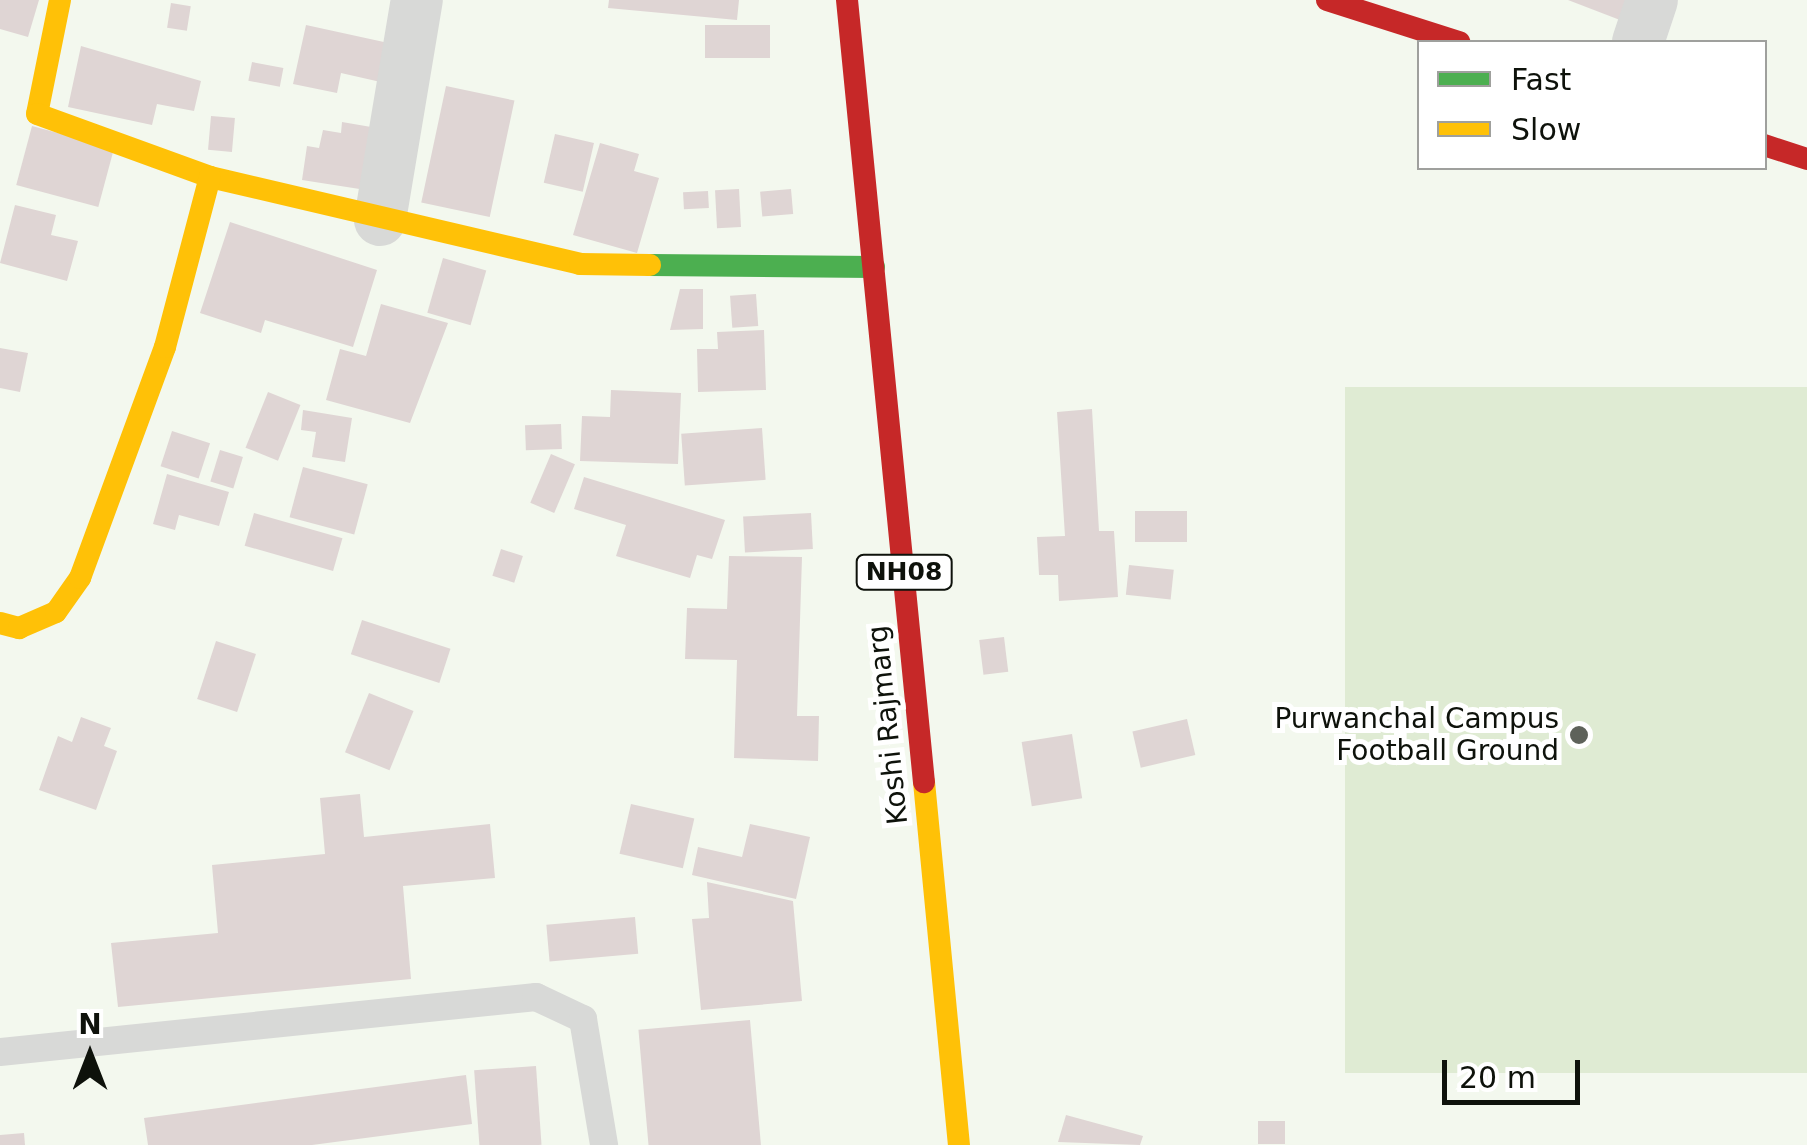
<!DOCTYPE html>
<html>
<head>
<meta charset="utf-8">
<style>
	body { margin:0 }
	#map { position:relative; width:1807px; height:1145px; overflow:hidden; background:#f3f8ee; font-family:"DejaVu Sans",sans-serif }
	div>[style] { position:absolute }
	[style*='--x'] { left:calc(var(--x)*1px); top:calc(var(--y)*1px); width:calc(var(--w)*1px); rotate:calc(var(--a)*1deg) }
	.green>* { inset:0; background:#dfebd3; transform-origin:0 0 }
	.building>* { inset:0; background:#dfd5d4; transform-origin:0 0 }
	.lane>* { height:28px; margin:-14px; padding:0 14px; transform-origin:14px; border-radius:14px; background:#d8d9d7 }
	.street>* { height:52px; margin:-26px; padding:0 26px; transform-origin:26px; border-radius:26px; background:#d8d9d7 }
	.fast>* { height:22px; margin:-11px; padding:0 11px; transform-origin:11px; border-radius:11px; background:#4caf50 }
	.slow>* { height:22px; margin:-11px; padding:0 11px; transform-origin:11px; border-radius:11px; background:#ffc107 }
	.jam>* { height:22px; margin:-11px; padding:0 11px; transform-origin:11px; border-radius:11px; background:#c62828 }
	.dots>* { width:28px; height:28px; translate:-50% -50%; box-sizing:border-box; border:5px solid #fff; border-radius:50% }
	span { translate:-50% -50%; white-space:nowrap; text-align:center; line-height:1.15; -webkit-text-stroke:10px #fff; paint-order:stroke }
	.shield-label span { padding:2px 8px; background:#fff; border:2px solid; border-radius:8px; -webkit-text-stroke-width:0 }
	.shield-label { font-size:25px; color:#0e120b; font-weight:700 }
	.poi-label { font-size:28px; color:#0e120b }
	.right { translate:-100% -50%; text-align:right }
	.street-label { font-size:28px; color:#0e120b }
	.legend { position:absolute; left:1417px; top:40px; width:350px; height:130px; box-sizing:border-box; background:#fff; border:2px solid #9fa09d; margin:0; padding:12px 18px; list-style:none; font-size:30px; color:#0e120b }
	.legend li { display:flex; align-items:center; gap:20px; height:50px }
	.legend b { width:50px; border:2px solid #9fa09d }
	.north { position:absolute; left:40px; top:1005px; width:100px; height:100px; -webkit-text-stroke:8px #fff; paint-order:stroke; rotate:0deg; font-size:28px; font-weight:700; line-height:40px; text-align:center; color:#0e120b }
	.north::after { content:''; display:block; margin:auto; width:35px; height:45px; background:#0e120b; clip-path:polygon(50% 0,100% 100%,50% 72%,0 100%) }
	.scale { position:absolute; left:1442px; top:1060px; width:138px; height:45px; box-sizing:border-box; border:5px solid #0e120b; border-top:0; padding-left:12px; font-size:30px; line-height:35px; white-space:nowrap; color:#0e120b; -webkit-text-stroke:8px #fff; paint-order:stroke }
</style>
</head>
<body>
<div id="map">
	<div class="green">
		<div style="left:1807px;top:387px;width:686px;height:462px;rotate:90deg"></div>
	</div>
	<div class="building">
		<div style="clip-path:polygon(0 0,39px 0,28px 37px,0 29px)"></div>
		<div style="clip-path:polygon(609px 0,739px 0,737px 20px,608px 8px)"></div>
		<div style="clip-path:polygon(1568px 0,1628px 0,1620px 20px)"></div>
		<div style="left:171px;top:3px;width:20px;height:25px;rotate:9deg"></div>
		<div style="clip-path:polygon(306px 25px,393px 44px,385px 83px,341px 73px,337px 93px,293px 84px)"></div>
		<div style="left:705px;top:25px;width:65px;height:33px"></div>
		<div style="clip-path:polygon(81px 46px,201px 81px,194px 111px,157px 104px,152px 125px,68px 107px)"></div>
		<div style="left:252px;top:62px;width:32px;height:19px;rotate:11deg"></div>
		<div style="left:446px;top:86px;width:70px;height:119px;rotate:12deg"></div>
		<div style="left:211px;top:116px;width:24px;height:34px;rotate:5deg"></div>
		<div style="clip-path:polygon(342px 122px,377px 128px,366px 190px,302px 180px,307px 146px,319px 148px,323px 130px,341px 133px)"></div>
		<div style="left:32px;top:126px;width:85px;height:61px;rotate:15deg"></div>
		<div style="left:555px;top:134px;width:40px;height:50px;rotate:13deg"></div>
		<div style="clip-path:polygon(600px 143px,639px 154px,634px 171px,659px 178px,637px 253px,573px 235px)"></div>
		<div style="left:739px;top:189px;width:38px;height:24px;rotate:87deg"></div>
		<div style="left:791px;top:189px;width:25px;height:31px;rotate:85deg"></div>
		<div style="left:708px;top:191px;width:17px;height:25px;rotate:87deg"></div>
		<div style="clip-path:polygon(15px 205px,56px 215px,51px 235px,78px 241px,67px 281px,0 263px)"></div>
		<div style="clip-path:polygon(230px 222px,377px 270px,353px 347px,265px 320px,261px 333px,200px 313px)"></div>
		<div style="left:443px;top:258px;width:45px;height:57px;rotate:16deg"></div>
		<div style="clip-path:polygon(680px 289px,703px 289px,703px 329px,670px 330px)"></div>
		<div style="left:756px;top:294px;width:32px;height:26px;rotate:86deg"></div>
		<div style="clip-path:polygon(381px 304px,448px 323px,410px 423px,326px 400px,340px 349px,366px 356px)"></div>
		<div style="clip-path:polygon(764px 330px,766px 390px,698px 392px,697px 349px,718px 349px,717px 332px)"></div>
		<div style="clip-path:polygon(0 348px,28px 353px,20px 392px,0 388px)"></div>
		<div style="clip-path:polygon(611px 390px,681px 393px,678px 464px,580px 461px,582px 416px,610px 417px)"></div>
		<div style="left:268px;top:392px;width:35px;height:60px;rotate:22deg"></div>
		<div style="clip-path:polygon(1092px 409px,1099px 531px,1114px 531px,1118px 597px,1059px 601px,1058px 575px,1039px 575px,1037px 537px,1065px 536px,1057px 412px)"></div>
		<div style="clip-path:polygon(303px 410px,352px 418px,345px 462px,312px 457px,316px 432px,301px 430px)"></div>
		<div style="left:561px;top:424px;width:25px;height:36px;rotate:88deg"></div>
		<div style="left:762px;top:428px;width:52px;height:81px;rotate:86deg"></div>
		<div style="left:172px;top:431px;width:40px;height:37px;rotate:18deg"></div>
		<div style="left:220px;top:450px;width:24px;height:33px;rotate:17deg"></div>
		<div style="left:551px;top:454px;width:26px;height:53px;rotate:23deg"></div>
		<div style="left:303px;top:467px;width:67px;height:52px;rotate:15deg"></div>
		<div style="clip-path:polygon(167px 474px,229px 492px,219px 526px,179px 515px,175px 530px,153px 524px)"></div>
		<div style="clip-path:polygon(584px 477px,725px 520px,712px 559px,697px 555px,690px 578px,616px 556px,626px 525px,574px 509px)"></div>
		<div style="left:1187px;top:511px;width:31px;height:52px;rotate:90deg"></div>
		<div style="left:254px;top:513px;width:92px;height:34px;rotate:16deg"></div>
		<div style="left:811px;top:513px;width:36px;height:68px;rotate:87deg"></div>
		<div style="left:501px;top:549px;width:23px;height:28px;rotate:18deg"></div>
		<div style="clip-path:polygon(729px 556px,802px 557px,797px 716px,819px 716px,818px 761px,734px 758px,737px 660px,685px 659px,687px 608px,727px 609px)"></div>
		<div style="left:1129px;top:565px;width:45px;height:30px;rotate:6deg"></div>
		<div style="left:362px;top:620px;width:93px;height:36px;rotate:18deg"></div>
		<div style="left:1004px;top:637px;width:35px;height:25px;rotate:83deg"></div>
		<div style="left:216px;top:641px;width:42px;height:61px;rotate:18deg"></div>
		<div style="left:369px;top:693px;width:48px;height:64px;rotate:22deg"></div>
		<div style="clip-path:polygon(81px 717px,111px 728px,104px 746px,117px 751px,96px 810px,39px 790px,58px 736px,72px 742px)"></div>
		<div style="left:1187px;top:719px;width:37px;height:56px;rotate:77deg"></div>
		<div style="left:1072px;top:734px;width:65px;height:51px;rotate:81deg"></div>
		<div style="clip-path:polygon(360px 794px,364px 837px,490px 824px,495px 878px,403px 886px,411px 979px,118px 1007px,111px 943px,218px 933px,212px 865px,325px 854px,320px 798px)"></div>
		<div style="left:631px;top:804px;width:65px;height:51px;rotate:13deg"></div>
		<div style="clip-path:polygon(750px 824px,810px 837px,796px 899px,692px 875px,698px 847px,742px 857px)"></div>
		<div style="clip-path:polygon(707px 882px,793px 901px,802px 1001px,701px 1010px,692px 919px,709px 918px)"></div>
		<div style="left:635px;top:917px;width:37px;height:89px;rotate:85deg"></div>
		<div style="left:750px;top:1020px;width:126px;height:112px;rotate:85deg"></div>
		<div style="left:536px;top:1066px;width:79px;height:62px;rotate:86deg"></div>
		<div style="clip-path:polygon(466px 1075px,472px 1124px,312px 1145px,148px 1145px,144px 1118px)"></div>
		<div style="clip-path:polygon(1066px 1115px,1143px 1136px,1140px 1145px,1058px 1142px)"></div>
		<div style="left:1285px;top:1121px;width:23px;height:27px;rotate:90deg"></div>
		<div style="clip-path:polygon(24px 1133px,25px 1145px,0 1145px,0 1135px)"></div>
	</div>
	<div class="lane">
		<div style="--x:0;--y:1052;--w:539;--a:-5.86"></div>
		<div style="--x:536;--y:997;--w:52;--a:25.1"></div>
		<div style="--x:583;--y:1019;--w:128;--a:80.5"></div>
	</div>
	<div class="street">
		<div style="--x:1638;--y:42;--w:44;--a:-71.6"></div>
		<div style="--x:380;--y:220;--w:223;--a:-80.5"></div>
	</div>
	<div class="fast">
		<div style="--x:650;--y:265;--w:224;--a:0.5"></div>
	</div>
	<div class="slow">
		<div style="--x:60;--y:0;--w:116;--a:101.4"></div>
		<div style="--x:37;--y:114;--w:184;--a:20"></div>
		<div style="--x:210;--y:177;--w:380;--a:13.2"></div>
		<div style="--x:580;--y:264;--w:70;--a:0.8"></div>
		<div style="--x:0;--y:623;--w:20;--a:15"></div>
		<div style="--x:19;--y:628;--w:40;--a:-23.4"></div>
		<div style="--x:56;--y:612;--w:42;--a:-54.8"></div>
		<div style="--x:80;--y:578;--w:246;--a:-69.8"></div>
		<div style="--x:165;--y:347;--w:176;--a:-75.2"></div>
		<div style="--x:924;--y:782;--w:365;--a:84.5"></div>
	</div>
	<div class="jam">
		<div style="--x:847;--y:0;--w:786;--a:84.38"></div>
		<div style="--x:1327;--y:0;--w:139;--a:17.7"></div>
		<div style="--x:1764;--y:145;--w:45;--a:18"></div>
	</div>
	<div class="dots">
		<div style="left:1579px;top:735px;background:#5e625a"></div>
	</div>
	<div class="shield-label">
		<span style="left:904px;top:572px">NH08</span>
	</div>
	<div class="poi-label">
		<span class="right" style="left:1559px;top:735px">Purwanchal Campus<br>Football Ground</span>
	</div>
	<div class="street-label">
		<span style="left:888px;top:725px;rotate:-96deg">Koshi Rajmarg</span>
	</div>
	<ul class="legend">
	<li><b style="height:12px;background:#4caf50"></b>Fast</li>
	<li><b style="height:12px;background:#ffc107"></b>Slow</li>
	</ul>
	<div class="north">N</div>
	<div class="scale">20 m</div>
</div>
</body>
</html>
